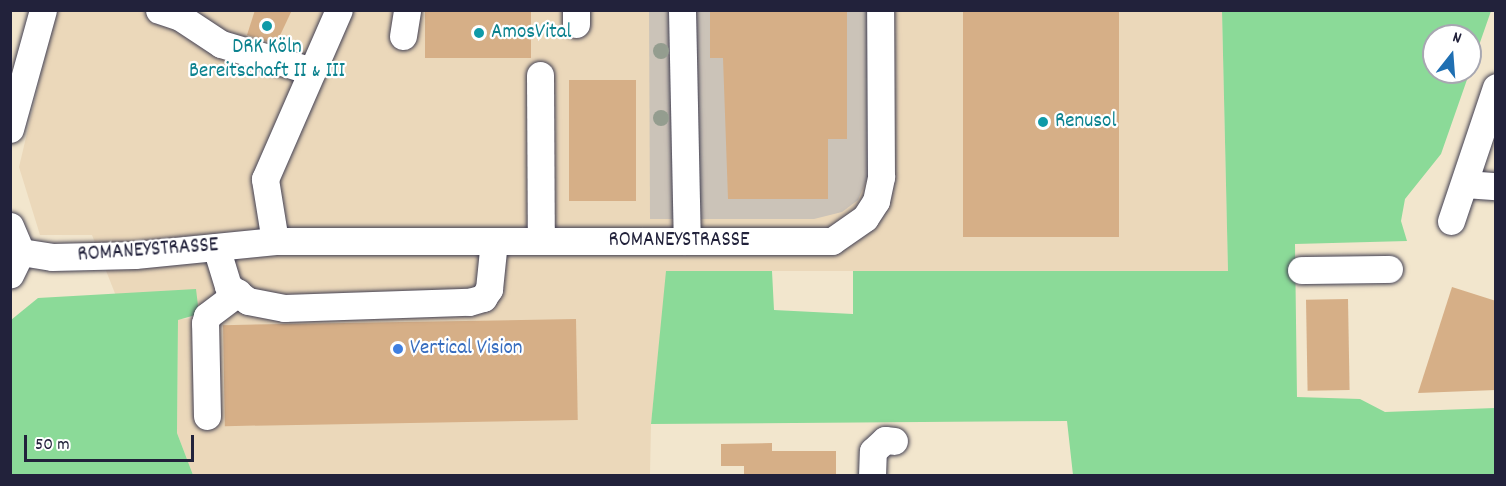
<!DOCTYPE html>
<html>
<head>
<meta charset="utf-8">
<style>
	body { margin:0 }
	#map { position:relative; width:1506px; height:486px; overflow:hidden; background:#f2e6cd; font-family:Dekko,sans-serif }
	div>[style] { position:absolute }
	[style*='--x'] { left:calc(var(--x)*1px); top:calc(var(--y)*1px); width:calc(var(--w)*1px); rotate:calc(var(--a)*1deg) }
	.built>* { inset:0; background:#ebd8ba }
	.industrial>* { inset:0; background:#cbc3b8 }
	.green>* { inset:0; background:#8bda98 }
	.building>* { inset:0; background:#d6af87; transform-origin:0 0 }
	.roads { filter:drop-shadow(0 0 2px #413f51) drop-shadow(0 0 2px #413f51) }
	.minor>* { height:27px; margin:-13.5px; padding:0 13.5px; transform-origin:13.5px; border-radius:13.5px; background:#fff }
	.trees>* { width:16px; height:16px; margin:-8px; border-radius:50%; background:#949d8f }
	.dots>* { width:16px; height:16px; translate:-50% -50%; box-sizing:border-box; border:3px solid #fff; border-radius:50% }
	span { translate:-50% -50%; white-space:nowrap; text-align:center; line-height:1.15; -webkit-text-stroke:4.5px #fff; paint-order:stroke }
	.culture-label { font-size:21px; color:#0d838f }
	.left { translate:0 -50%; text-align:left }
	.street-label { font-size:21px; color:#22223b }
	.shop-label { font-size:21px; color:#366cbe }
	.frame { position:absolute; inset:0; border:12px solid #22223b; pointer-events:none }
	.north { position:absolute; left:1422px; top:24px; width:60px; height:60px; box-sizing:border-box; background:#fff; border:2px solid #a7a7b1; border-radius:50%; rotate:17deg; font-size:16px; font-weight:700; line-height:24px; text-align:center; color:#22223b }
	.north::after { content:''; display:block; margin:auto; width:21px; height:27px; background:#1f6fb2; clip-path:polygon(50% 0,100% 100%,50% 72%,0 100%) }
	.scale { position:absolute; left:24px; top:435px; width:170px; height:27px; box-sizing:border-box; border:3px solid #22223b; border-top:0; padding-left:8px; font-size:18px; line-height:21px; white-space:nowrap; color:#22223b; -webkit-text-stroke:4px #fff; paint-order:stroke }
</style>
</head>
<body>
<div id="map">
	<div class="built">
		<div style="clip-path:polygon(56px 11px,1222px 11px,1228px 271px,667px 271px,651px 424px,650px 475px,193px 475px,177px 433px,178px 319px,195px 318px,196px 290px,116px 296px,92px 235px,40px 235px,19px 167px)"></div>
	</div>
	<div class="industrial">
		<div style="clip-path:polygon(649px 11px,870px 11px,872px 167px,858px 200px,842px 212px,814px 219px,650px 219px)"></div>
	</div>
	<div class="green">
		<div style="clip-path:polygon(evenodd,1222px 11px,1491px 11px,1441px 154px,1405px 199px,1401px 221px,1407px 241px,1295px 244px,1297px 397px,1360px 399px,1385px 412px,1495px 408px,1495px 475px,1073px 475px,1067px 421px,651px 424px,666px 271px,772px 271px,774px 310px,853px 314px,853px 271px,1228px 271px,1222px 11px,1434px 36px,1470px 36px,1470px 72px,1434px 72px,1434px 36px)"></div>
		<div style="clip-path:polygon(196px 289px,199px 314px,178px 320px,177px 433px,193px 475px,11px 476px,11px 320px,38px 298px)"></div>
	</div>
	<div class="building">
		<div style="clip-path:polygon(255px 10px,292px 10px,276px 44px,247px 35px)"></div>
		<div style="left:425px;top:10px;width:106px;height:48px"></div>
		<div style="clip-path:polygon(710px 10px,847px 10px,847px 139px,828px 139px,828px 199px,728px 199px,723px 58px,710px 58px)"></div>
		<div style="left:963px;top:10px;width:156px;height:227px"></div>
		<div style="left:569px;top:80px;width:67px;height:121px"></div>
		<div style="clip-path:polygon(1452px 287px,1496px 301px,1496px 390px,1418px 393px)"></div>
		<div style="left:1348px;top:299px;width:91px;height:42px;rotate:89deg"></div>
		<div style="left:576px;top:319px;width:101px;height:353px;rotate:89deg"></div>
		<div style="clip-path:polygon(772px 443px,772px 451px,836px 451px,836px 476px,744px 476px,744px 466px,721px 466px,721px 444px)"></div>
	</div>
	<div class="roads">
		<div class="minor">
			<div style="--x:159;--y:10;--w:22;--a:18"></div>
			<div style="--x:180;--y:17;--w:49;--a:33.4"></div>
			<div style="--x:221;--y:44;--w:95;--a:16.5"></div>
			<div style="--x:576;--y:10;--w:14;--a:90"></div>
			<div style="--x:682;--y:10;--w:231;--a:88.8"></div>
			<div style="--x:403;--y:36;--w:26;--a:-81"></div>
			<div style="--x:540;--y:75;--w:165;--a:89.7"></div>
			<div style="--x:10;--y:129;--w:123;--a:-74.5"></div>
			<div style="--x:1465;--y:184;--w:31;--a:4"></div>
			<div style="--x:1451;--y:221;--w:141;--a:-71.4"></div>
			<div style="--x:10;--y:226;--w:28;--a:67"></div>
			<div style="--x:21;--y:252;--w:25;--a:116"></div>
			<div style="--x:275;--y:241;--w:63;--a:-99.2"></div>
			<div style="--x:265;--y:179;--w:184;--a:-66.4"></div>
			<div style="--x:216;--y:247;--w:41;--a:72.9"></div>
			<div style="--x:228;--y:286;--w:25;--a:37"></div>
			<div style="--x:248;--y:301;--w:37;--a:11"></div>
			<div style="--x:284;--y:308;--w:185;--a:-1.9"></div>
			<div style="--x:469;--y:302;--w:15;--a:-16"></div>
			<div style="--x:483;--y:298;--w:11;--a:-56"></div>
			<div style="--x:489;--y:289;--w:48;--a:-84.1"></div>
			<div style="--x:21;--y:252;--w:31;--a:9"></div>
			<div style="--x:52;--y:257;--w:83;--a:-1.4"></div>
			<div style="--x:135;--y:255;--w:141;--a:-5.7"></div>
			<div style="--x:275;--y:241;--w:557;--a:0"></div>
			<div style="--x:832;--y:241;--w:40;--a:-34.9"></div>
			<div style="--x:865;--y:218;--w:20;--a:-57"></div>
			<div style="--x:876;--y:201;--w:25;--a:-78"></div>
			<div style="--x:881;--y:177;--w:167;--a:-90.3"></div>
			<div style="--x:1301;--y:270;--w:88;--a:-0.7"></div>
			<div style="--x:207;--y:416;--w:93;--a:-91.2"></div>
			<div style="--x:205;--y:323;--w:7;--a:-74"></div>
			<div style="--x:207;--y:316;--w:39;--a:-37"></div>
			<div style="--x:872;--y:476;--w:25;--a:-88"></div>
			<div style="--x:873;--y:451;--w:16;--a:-43"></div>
			<div style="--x:885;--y:440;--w:9;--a:6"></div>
		</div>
	</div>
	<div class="trees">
		<div style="left:661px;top:51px"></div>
		<div style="left:661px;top:118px"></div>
	</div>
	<div class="dots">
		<div style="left:267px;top:26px;background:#0f9aa8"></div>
		<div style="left:479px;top:33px;background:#0f9aa8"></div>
		<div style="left:1043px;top:122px;background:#0f9aa8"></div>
		<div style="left:398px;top:349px;background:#3f7fe0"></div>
	</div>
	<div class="culture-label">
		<span class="left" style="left:491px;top:33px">AmosVital</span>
		<span style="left:267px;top:60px">DRK Köln<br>Bereitschaft II &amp; III</span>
		<span class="left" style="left:1055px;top:122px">Renusol</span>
	</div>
	<div class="street-label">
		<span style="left:679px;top:241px">ROMANEYSTRASSE</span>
		<span style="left:148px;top:251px;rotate:-4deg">ROMANEYSTRASSE</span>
	</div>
	<div class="shop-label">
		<span class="left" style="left:410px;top:349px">Vertical Vision</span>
	</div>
	<div class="frame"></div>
	<div class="north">N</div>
	<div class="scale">50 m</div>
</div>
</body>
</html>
